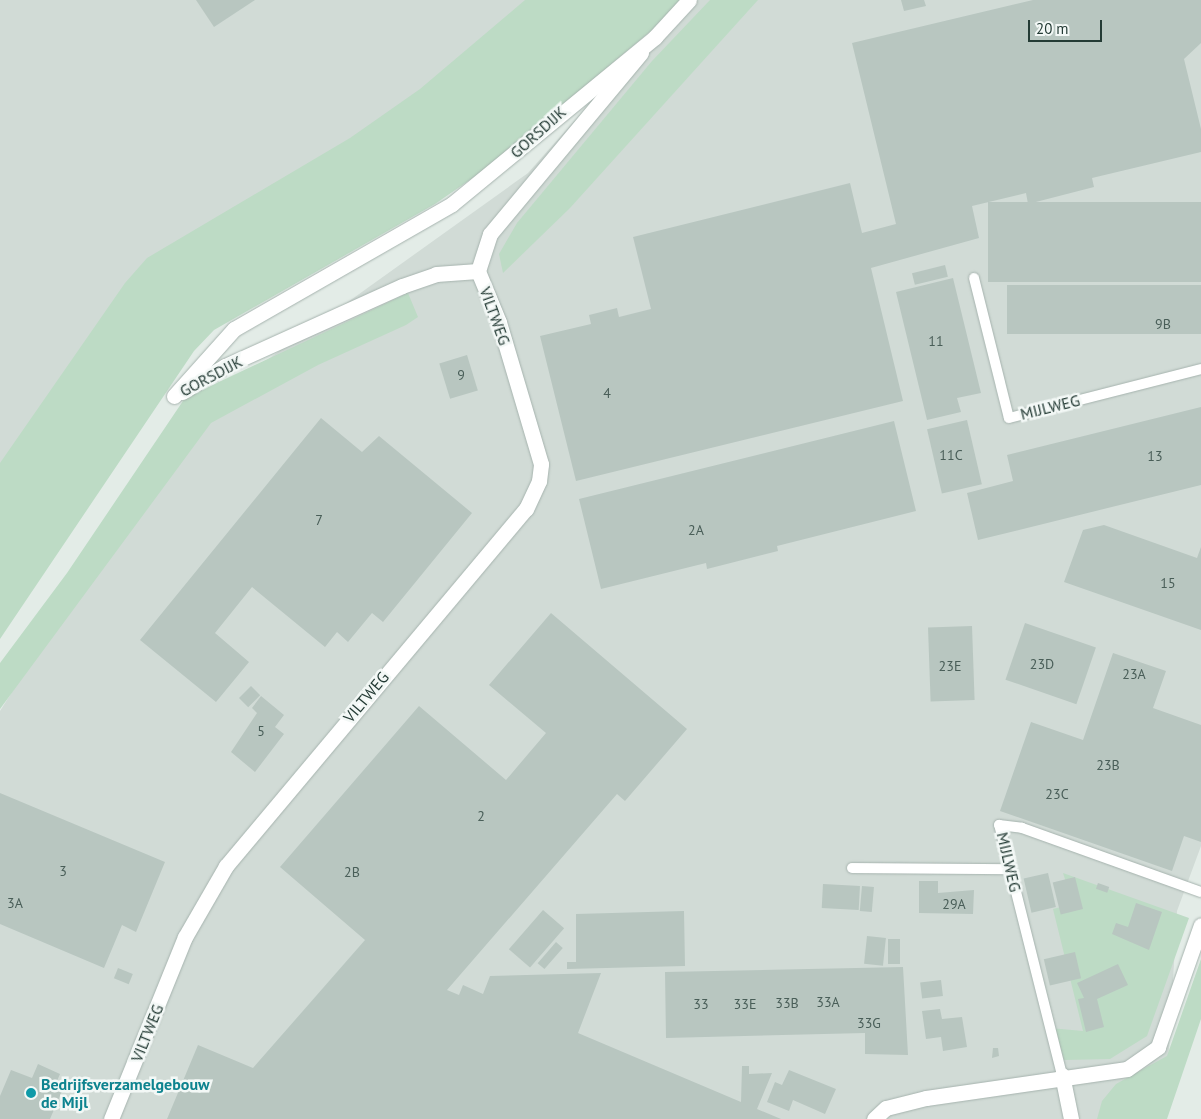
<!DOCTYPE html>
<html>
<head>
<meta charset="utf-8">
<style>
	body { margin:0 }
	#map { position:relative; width:1201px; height:1119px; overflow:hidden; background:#e3ece7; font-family:"PT Sans",sans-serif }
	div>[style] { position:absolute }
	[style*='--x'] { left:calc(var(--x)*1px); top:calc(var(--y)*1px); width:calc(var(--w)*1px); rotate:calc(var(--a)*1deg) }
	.built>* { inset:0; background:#d1dbd6 }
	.green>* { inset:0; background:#bddbc5 }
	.building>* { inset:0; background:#b8c6c0; transform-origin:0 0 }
	.roads { filter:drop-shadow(0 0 1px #a6b3ae) drop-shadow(0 0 1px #a6b3ae) }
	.service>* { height:10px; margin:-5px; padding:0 5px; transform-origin:5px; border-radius:5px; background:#fff }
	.minor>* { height:15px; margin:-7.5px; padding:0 7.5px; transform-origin:7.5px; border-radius:7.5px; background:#fff }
	.dots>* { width:14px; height:14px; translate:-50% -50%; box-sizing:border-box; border:2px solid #f3f8f6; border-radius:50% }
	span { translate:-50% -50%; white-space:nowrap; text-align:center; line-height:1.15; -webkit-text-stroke:5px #f3f8f6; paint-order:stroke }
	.number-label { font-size:14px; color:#495e58 }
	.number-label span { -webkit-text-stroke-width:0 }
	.street-label { font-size:16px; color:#243b35 }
	.culture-label { font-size:16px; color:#0d838f; font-weight:700 }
	.left { translate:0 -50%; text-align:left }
	.scale { position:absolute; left:1028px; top:20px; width:74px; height:22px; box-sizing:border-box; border:2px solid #243b35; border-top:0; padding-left:6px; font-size:15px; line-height:18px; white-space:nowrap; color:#243b35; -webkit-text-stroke:4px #f3f8f6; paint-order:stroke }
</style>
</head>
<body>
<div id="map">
	<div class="built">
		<div style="clip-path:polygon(0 0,527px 0,0 480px)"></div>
		<div style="clip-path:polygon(682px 0,1201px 0,1201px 846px,1177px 911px,1165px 1119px,0 1119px,0 711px,186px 418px,528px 173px)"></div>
	</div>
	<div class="green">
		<div style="clip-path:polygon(525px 0,688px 0,487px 168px,435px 204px,214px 330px,194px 351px,0 639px,0 463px,125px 283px,147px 258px,350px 138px,420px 89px)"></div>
		<div style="clip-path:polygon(710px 0,758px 0,570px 208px,503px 273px,499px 254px,517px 223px,652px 61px)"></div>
		<div style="clip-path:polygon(408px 293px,418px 317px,406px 325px,318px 365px,211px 423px,0 709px,0 663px,67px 573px,185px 398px)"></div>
		<div style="clip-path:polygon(1063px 873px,1189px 918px,1147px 1036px,1110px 1059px,1064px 1060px,1050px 1028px,1083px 1031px,1053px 909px,1073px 904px)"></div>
		<div style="clip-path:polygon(1201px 959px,1201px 1019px,1167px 1119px,1097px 1119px,1102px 1101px,1116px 1084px,1167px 1056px)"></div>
	</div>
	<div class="building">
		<div style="clip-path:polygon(196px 0,255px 0,214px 27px)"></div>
		<div style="clip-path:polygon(901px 0,924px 0,926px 6px,904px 11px)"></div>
		<div style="clip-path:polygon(1033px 0,1201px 0,1201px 43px,1184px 59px,1201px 129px,1201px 152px,1092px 178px,1094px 187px,1028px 204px,1026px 193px,972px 206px,979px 238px,871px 268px,903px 401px,576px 481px,540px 336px,591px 324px,589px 315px,617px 308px,619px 317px,651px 309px,633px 237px,850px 183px,862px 233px,896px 224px,852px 43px)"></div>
		<div style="left:1201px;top:202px;width:80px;height:213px;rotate:90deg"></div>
		<div style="left:945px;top:265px;width:12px;height:34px;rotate:76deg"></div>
		<div style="clip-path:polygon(953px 278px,981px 393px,957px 398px,961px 412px,927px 420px,896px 292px)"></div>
		<div style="left:1201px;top:285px;width:49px;height:194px;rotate:90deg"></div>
		<div style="left:467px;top:355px;width:37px;height:29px;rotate:73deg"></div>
		<div style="clip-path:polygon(1201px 407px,1201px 485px,978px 540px,967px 493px,1013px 481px,1007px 455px)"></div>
		<div style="clip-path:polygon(321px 418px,362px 452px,379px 436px,472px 513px,383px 622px,372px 613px,348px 642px,337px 632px,325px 647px,252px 587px,215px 633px,249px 662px,216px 702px,140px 640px)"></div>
		<div style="left:967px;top:420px;width:66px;height:41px;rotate:77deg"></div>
		<div style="clip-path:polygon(894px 421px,916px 511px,777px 546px,778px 551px,707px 569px,706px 563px,601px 589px,579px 499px)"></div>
		<div style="clip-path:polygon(1104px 525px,1197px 558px,1201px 547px,1201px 630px,1064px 582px,1083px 530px)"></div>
		<div style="clip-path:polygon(551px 613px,687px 729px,625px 801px,617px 794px,447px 990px,459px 995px,463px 985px,483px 994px,490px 976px,601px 973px,578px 1033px,741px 1102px,742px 1066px,749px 1066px,749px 1074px,772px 1073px,757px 1109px,781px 1119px,167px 1119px,198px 1045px,253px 1068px,365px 940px,280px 867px,419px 706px,506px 780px,546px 733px,489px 685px)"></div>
		<div style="left:1025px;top:623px;width:75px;height:60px;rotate:19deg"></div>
		<div style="left:972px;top:626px;width:74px;height:44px;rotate:88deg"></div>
		<div style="clip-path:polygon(1113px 653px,1166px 671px,1153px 708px,1201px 725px,1201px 842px,1184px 836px,1172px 871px,1000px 811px,1031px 722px,1083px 740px)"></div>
		<div style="left:251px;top:686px;width:13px;height:17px;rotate:45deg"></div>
		<div style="clip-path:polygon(261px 696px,284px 715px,275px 727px,284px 734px,255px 772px,231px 752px,257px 713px,252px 708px)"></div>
		<div style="clip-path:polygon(0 793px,165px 862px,136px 932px,122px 925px,104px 968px,0 924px)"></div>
		<div style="left:1048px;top:873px;width:35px;height:25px;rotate:77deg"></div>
		<div style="left:1075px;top:877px;width:33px;height:23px;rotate:76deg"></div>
		<div style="clip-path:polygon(919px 881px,938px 881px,938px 893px,974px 890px,973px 914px,919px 913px)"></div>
		<div style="left:1098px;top:883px;width:12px;height:6px;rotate:20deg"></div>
		<div style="left:823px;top:884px;width:37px;height:24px;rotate:3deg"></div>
		<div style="left:862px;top:886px;width:12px;height:25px;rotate:5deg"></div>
		<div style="clip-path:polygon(1136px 903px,1162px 912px,1149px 950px,1112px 934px,1116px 923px,1128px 927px)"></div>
		<div style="left:543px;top:910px;width:28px;height:52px;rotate:41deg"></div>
		<div style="clip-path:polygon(684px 911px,685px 966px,567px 969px,567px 962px,576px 962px,576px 914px)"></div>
		<div style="left:867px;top:936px;width:19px;height:28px;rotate:6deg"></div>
		<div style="left:888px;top:939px;width:12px;height:25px"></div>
		<div style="left:556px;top:942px;width:9px;height:28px;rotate:41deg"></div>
		<div style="left:1075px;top:952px;width:27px;height:32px;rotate:77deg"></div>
		<div style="clip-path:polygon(1118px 964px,1128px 985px,1097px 999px,1104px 1027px,1086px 1032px,1078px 999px,1084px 998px,1077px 983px)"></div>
		<div style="clip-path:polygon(903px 967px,908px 1055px,865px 1054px,865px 1033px,666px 1038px,665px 972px)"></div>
		<div style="left:118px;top:968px;width:16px;height:11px;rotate:22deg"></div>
		<div style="left:941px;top:980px;width:16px;height:21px;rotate:83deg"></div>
		<div style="clip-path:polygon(940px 1009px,942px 1019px,962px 1017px,967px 1047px,943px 1051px,941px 1037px,926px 1039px,922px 1011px)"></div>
		<div style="clip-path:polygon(993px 1048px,998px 1048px,999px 1056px,992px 1058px)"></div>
		<div style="clip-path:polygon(38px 1064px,60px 1074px,54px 1088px,62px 1091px,50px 1119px,0 1119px,0 1096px,11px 1070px,32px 1078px)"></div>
		<div style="clip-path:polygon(789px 1070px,836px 1089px,825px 1114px,793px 1100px,789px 1111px,767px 1102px,775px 1082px,782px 1085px)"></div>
	</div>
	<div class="roads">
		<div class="service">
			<div style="--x:974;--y:278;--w:144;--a:76"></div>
			<div style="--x:1009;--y:418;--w:198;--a:-14.3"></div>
			<div style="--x:852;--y:868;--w:158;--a:0.4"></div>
			<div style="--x:1062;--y:1075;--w:258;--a:-104.1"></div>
			<div style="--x:999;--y:825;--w:23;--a:7"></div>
			<div style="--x:1022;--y:828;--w:190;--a:19.7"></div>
		</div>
		<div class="minor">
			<div style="--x:182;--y:392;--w:50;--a:-31.2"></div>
			<div style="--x:225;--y:366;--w:194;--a:-24.3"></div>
			<div style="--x:402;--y:286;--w:36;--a:-19"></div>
			<div style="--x:436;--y:274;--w:42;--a:-4.1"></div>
			<div style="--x:478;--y:271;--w:39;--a:-72"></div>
			<div style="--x:490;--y:234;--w:236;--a:-50.2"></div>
			<div style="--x:174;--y:396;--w:90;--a:-48.2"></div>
			<div style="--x:234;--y:329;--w:251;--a:-29.8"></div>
			<div style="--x:452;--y:204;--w:263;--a:-39.4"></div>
			<div style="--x:655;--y:37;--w:50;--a:-47.4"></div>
			<div style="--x:1062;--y:1075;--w:45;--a:78.4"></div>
			<div style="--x:111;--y:1119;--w:196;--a:-67.9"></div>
			<div style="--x:185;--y:937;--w:82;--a:-60"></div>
			<div style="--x:226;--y:866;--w:466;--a:-50"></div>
			<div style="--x:526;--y:509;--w:31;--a:-65"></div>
			<div style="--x:539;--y:481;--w:17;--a:-83"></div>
			<div style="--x:541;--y:464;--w:148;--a:-106.5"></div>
			<div style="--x:499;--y:322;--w:55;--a:-112.4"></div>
			<div style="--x:874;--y:1119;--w:16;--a:-43"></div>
			<div style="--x:886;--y:1108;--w:41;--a:-14"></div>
			<div style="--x:926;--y:1098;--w:203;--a:-8.2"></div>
			<div style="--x:1127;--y:1069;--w:38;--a:-35"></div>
			<div style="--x:1158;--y:1047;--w:129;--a:-70.6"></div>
		</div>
	</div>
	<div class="dots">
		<div style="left:31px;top:1093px;background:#0f9aa8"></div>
	</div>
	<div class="number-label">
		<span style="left:1163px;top:324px">9B</span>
		<span style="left:936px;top:341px">11</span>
		<span style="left:461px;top:375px">9</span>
		<span style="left:607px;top:393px">4</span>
		<span style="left:951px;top:455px">11C</span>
		<span style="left:1155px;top:456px">13</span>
		<span style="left:319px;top:520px">7</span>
		<span style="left:696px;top:530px">2A</span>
		<span style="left:1168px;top:583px">15</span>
		<span style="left:1042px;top:664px">23D</span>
		<span style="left:950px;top:666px">23E</span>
		<span style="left:1134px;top:674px">23A</span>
		<span style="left:261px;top:731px">5</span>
		<span style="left:1108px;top:765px">23B</span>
		<span style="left:1057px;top:794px">23C</span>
		<span style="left:481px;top:816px">2</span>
		<span style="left:63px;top:871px">3</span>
		<span style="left:352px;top:872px">2B</span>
		<span style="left:15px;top:903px">3A</span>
		<span style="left:954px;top:904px">29A</span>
		<span style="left:828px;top:1002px">33A</span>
		<span style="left:787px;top:1003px">33B</span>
		<span style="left:701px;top:1004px">33</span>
		<span style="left:745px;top:1004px">33E</span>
		<span style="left:869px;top:1023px">33G</span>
	</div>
	<div class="street-label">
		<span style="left:538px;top:132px;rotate:-42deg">GORSDIJK</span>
		<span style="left:495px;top:316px;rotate:70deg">VILTWEG</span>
		<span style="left:211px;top:376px;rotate:-28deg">GORSDIJK</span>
		<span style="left:1050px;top:407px;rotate:-14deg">MIJLWEG</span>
		<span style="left:366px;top:697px;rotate:-50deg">VILTWEG</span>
		<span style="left:1009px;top:862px;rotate:77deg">MIJLWEG</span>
		<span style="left:147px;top:1033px;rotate:-68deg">VILTWEG</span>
	</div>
	<div class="culture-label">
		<span class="left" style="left:41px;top:1093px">Bedrijfsverzamelgebouw<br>de Mijl</span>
	</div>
	<div class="scale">20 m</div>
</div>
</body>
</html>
